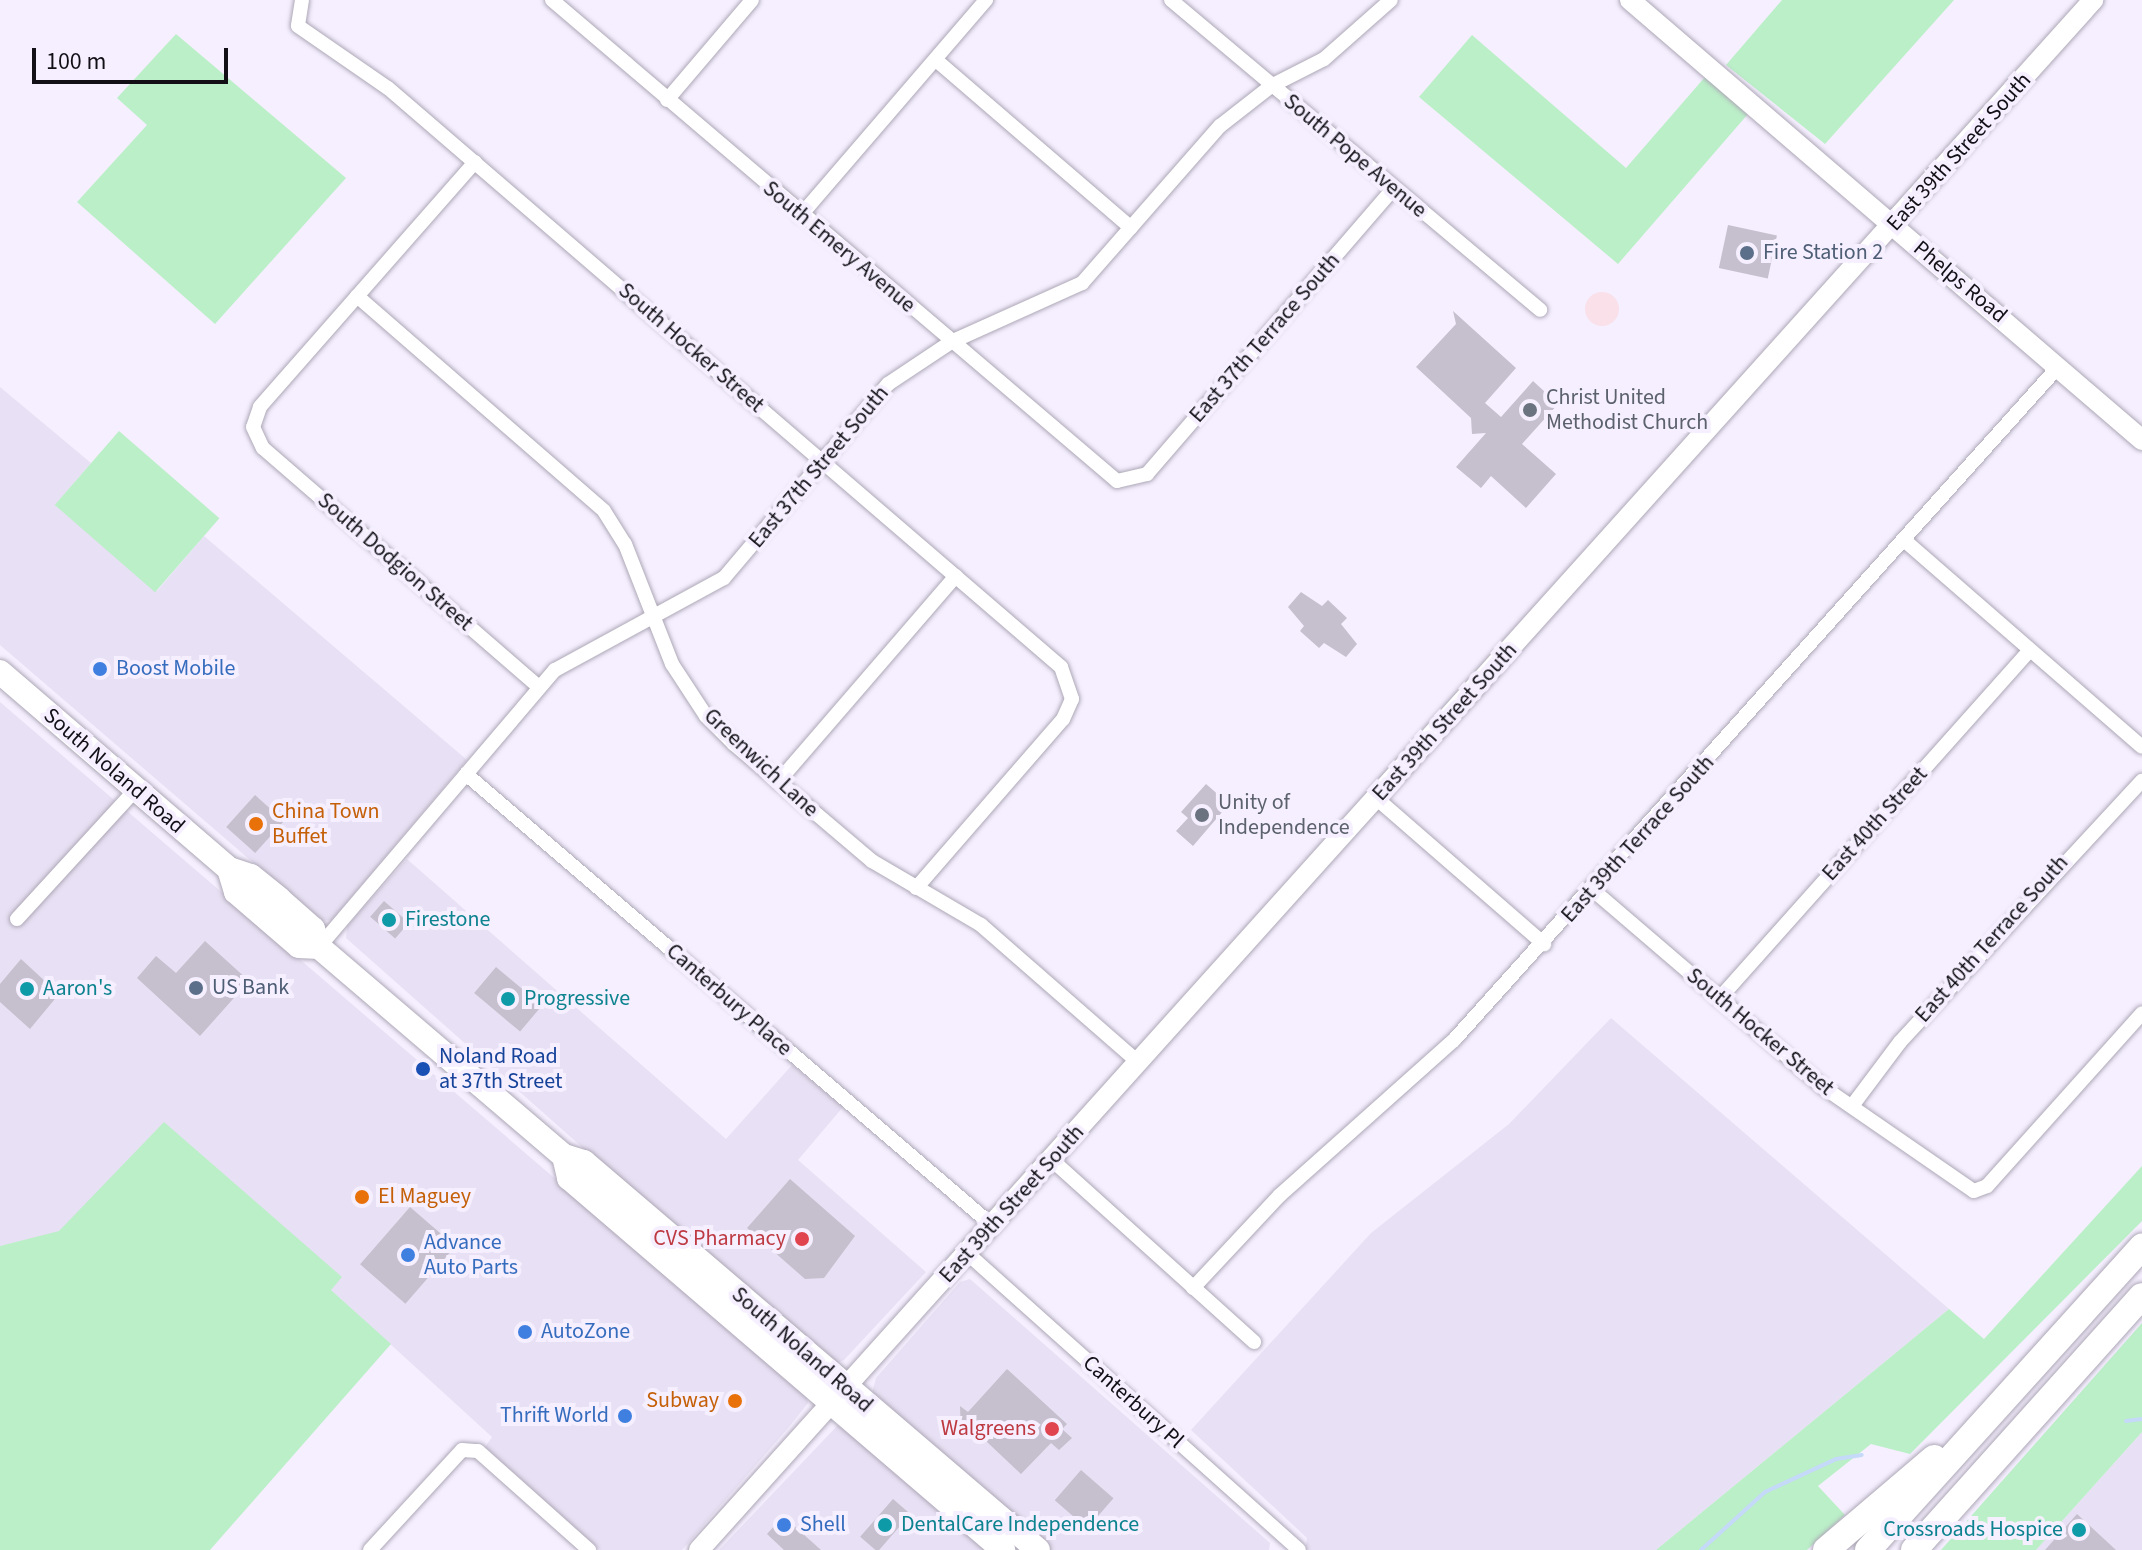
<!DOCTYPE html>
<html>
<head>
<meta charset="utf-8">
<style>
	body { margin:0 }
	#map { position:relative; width:2142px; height:1550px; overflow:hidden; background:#f5efff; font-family:"Source Sans 3",sans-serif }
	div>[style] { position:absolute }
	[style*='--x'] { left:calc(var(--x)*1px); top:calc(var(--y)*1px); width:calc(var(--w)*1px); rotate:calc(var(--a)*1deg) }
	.commercial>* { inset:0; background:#e8e0f4 }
	.industrial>* { inset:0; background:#fae0e9 }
	.round { border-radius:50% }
	.green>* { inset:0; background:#bbefc8; transform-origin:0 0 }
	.stream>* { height:4px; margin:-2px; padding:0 2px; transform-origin:2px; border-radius:2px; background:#c5d9f8 }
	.building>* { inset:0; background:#c6bfce; transform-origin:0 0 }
	.roads { filter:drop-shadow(0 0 2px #ada7b6) drop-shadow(0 0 2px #ada7b6) }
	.street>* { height:14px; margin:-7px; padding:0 7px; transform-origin:7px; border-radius:7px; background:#fff }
	.secondary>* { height:20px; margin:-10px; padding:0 10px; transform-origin:10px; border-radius:10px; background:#fff }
	.primary>* { height:24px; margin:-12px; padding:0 12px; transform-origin:12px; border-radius:12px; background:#fff }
	.highway>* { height:26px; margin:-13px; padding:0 13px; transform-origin:13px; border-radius:13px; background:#fff }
	.dots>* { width:22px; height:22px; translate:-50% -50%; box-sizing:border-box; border:4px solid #f5efff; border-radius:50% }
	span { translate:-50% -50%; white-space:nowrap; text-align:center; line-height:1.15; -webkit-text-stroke:8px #f5efff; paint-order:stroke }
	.street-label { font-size:22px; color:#121016 }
	.service-label { font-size:22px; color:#4e5e75 }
	.left { translate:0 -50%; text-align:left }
	.worship-label { font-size:22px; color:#5b616d }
	.shop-label { font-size:22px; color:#366cbe }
	.right { translate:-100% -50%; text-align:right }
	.food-label { font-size:22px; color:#c56008 }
	.culture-label { font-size:22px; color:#0d838f }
	.transit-label { font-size:22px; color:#164399 }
	.health-label { font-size:22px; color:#be3a42 }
	.scale { position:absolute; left:32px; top:48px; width:196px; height:36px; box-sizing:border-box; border:4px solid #121016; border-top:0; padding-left:10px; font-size:24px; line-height:28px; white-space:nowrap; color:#121016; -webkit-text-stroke:6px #f5efff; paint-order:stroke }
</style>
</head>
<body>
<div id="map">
	<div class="commercial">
		<div style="clip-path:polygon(0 387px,91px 463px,55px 505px,157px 591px,204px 536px,467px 760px,332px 920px,321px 921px,0 645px)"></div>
		<div style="clip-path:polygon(0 702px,806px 1394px,808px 1403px,789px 1427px,682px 1550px,600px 1550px,485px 1447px,492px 1437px,330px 1289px,341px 1277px,164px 1123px,59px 1232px,0 1246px)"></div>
		<div style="clip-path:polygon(407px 859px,726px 1139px,792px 1065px,843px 1107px,798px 1160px,926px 1272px,844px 1360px,833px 1365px,818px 1356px,346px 938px,347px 926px)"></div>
		<div style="clip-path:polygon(1611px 1018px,1949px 1309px,1656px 1550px,1305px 1550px,1307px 1538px,1191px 1430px,1371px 1233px,1509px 1124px)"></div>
		<div style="clip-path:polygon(970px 1279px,1270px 1543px,1269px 1550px,1049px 1550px,879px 1404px,872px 1393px,876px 1378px,960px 1282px)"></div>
		<div style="clip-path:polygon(838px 1425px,846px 1428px,989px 1550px,719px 1550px)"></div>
		<div style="clip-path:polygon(2142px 1432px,2142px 1550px,2036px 1550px)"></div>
	</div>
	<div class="industrial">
		<div class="round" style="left:1585px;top:292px;width:34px;height:34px"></div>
	</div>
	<div class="green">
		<div style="clip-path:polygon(1782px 0,1954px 0,1825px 144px,1726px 65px)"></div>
		<div style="clip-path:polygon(176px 34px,346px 178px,215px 324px,77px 202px,147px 125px,117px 98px)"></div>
		<div style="clip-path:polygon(1472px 35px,1626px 168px,1705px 77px,1748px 114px,1618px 264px,1419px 97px)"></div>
		<div style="left:119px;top:431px;width:133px;height:98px;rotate:41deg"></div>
		<div style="clip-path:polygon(164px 1122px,342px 1277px,331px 1290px,391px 1344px,210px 1550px,0 1550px,0 1246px,59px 1231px)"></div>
		<div style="clip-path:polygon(2142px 1166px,2142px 1221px,1910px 1454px,1871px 1444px,1818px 1486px,1845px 1515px,1807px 1550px,1656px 1550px,1949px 1309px,1984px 1339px)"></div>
		<div style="clip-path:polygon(2142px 1323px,2142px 1432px,2036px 1550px,1941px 1550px)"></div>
	</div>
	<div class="stream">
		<div style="--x:2126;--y:1421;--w:16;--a:-7"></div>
		<div style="--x:1701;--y:1550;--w:86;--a:-42.2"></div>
		<div style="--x:1765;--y:1492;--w:78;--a:-24.9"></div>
		<div style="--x:1836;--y:1459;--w:26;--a:-9"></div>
	</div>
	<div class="building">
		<div style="left:1728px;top:225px;width:50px;height:44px;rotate:12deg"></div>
		<div style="clip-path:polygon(1453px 311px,1516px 368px,1485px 403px,1501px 417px,1533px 381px,1558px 404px,1522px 444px,1556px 474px,1526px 508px,1491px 476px,1481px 488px,1456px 467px,1486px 433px,1472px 434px,1471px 418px,1416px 367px,1456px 324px)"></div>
		<div style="clip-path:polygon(1301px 592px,1322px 606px,1328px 600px,1347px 618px,1341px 624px,1357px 644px,1346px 657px,1324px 643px,1319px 648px,1300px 631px,1304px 626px,1288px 607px)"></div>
		<div style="clip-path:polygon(1206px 784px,1229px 804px,1193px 846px,1176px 831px,1188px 818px,1181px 812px)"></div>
		<div style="left:255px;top:795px;width:39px;height:43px;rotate:42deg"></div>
		<div style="left:384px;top:901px;width:33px;height:21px;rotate:41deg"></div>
		<div style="clip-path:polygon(205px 941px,249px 981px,200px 1036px,137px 978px,156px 956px,176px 973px)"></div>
		<div style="clip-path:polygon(21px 959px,59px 994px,30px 1029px,0 1002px,0 984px)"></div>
		<div style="left:496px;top:967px;width:60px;height:34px;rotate:40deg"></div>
		<div style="clip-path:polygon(790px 1179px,855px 1236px,824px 1278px,805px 1279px,747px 1228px)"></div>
		<div style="left:410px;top:1207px;width:60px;height:76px;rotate:41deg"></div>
		<div style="clip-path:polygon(1007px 1369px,1067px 1424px,1062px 1429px,1072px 1438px,1059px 1450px,1051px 1443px,1021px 1474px,969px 1425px,961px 1434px,960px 1406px,968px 1412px)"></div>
		<div style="left:1081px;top:1470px;width:43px;height:40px;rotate:41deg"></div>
		<div style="left:893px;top:1499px;width:23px;height:50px;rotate:41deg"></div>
		<div style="clip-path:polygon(2077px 1514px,2116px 1550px,2045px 1550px)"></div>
		<div style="clip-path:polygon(783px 1516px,821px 1550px,784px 1550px,767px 1534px)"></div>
	</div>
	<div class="roads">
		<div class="street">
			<div style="--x:302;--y:0;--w:26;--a:99"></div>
			<div style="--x:298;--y:26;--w:109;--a:34.6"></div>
			<div style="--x:388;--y:88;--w:888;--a:40.71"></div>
			<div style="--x:1061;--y:667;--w:34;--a:71"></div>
			<div style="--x:1072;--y:699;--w:22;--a:114"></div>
			<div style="--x:1063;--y:719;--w:224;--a:131"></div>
			<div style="--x:552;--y:0;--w:742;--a:40.41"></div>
			<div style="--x:1117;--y:481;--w:31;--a:-13"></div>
			<div style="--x:1147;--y:474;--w:376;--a:-49.2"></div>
			<div style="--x:1171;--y:0;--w:482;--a:40"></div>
			<div style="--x:936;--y:60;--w:257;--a:40.7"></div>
			<div style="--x:667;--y:100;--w:131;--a:-49.6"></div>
			<div style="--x:475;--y:162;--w:326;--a:131.3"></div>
			<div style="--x:260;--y:407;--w:21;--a:109"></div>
			<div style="--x:253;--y:427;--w:23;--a:65"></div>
			<div style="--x:263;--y:448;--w:365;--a:40.9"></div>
			<div style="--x:801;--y:215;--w:284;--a:-49.3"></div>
			<div style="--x:357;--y:296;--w:327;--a:41"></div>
			<div style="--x:604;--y:511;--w:39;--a:58"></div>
			<div style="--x:625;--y:544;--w:129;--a:68.6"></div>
			<div style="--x:672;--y:664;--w:62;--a:56.8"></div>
			<div style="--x:706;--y:716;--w:40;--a:45"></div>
			<div style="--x:734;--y:744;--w:181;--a:40.3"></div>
			<div style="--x:872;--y:861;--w:126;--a:30.4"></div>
			<div style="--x:981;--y:925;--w:210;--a:41.1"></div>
			<div style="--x:1904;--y:540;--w:315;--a:41"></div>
			<div style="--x:466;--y:774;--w:694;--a:40.62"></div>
			<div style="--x:778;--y:782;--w:272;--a:-49.2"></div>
			<div style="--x:1376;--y:798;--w:223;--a:41"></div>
			<div style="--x:1593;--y:890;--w:303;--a:40.6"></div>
			<div style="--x:1823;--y:1087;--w:183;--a:34.6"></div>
			<div style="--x:1974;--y:1191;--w:14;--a:-21"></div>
			<div style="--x:1987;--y:1186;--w:232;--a:-48.1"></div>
			<div style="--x:17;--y:919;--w:176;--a:-47.5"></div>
			<div style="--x:319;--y:947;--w:364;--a:-49.6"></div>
			<div style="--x:555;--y:670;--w:192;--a:-28.6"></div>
			<div style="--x:724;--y:578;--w:254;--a:-49.8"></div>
			<div style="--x:888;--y:384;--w:76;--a:-33.7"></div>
			<div style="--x:951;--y:342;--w:144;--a:-24.2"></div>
			<div style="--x:1082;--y:283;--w:209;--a:-48.7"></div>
			<div style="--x:1220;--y:126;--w:65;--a:-38.1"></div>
			<div style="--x:1271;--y:86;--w:59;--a:-27"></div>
			<div style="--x:1324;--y:59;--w:89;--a:-41.4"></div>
			<div style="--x:1719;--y:999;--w:467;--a:-48.3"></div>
			<div style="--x:1852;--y:1106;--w:80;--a:-53.1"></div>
			<div style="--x:1900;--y:1042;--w:356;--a:-47.2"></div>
			<div style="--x:1052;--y:1160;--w:272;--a:42"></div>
			<div style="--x:967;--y:1253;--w:445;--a:41.8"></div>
			<div style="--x:1193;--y:1288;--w:127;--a:-46.9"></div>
			<div style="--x:1280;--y:1195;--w:233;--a:-41.7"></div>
			<div style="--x:1454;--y:1040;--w:906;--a:-48.09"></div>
			<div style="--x:370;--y:1550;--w:136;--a:-47.4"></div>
			<div style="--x:462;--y:1450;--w:16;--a:4"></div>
			<div style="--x:478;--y:1451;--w:149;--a:41.7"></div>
		</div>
		<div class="secondary">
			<div style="--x:1630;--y:0;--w:675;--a:40.67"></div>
			<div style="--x:699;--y:1550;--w:2085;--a:-48.03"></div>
		</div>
		<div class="primary">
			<div style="--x:0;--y:672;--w:302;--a:40.7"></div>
			<div style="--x:229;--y:869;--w:23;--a:18"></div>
			<div style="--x:251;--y:876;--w:36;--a:39"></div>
			<div style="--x:279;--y:899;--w:45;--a:41.4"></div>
			<div style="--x:313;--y:929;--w:19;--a:72"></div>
			<div style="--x:319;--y:947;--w:322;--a:40.5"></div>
			<div style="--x:564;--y:1156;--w:21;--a:17"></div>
			<div style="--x:584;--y:1162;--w:597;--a:40.52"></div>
			<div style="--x:229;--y:869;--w:24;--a:73"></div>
			<div style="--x:236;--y:892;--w:83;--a:40.6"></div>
			<div style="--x:299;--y:946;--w:20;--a:3"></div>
			<div style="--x:564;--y:1156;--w:23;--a:77"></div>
			<div style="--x:569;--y:1178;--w:572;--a:40.6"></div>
		</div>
		<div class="highway">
			<div style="--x:1826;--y:1550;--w:142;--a:-40.4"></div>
			<div style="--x:1868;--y:1550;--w:409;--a:-47.9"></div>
			<div style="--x:1914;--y:1550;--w:341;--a:-48.1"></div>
		</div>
	</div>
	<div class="dots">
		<div style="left:1747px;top:253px;background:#5c6f8a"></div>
		<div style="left:1530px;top:410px;background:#6b7280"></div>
		<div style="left:100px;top:669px;background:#3f7fe0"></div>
		<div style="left:1202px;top:815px;background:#6b7280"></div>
		<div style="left:256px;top:824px;background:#e8710a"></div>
		<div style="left:389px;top:920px;background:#0f9aa8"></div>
		<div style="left:196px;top:988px;background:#5c6f8a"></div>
		<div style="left:27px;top:989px;background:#0f9aa8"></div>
		<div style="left:508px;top:999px;background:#0f9aa8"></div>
		<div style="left:423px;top:1069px;background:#1a4fb4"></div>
		<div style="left:362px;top:1197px;background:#e8710a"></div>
		<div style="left:802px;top:1239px;background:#e0444e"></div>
		<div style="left:408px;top:1255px;background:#3f7fe0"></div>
		<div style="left:525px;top:1332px;background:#3f7fe0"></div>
		<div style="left:735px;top:1401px;background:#e8710a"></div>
		<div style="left:625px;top:1416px;background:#3f7fe0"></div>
		<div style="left:1052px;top:1429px;background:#e0444e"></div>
		<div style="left:784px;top:1525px;background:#3f7fe0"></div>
		<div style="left:885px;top:1525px;background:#0f9aa8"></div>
		<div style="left:2079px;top:1530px;background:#0f9aa8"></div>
	</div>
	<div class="street-label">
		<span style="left:1959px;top:152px;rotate:-48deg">East 39th Street South</span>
		<span style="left:1355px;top:156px;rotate:40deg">South Pope Avenue</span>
		<span style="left:839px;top:247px;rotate:40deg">South Emery Avenue</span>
		<span style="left:1960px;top:282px;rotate:40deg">Phelps Road</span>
		<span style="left:1265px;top:338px;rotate:-49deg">East 37th Terrace South</span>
		<span style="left:691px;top:348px;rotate:41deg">South Hocker Street</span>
		<span style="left:819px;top:467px;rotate:-50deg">East 37th Street South</span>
		<span style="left:395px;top:562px;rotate:41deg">South Dodgion Street</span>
		<span style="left:1445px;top:722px;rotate:-48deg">East 39th Street South</span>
		<span style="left:761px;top:763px;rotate:43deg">Greenwich Lane</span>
		<span style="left:114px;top:771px;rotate:41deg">South Noland Road</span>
		<span style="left:1875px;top:824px;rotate:-48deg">East 40th Street</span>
		<span style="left:1638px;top:839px;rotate:-48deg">East 39th Terrace South</span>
		<span style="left:1992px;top:939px;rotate:-48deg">East 40th Terrace South</span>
		<span style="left:729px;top:1000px;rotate:41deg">Canterbury Place</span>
		<span style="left:1760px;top:1032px;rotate:40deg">South Hocker Street</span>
		<span style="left:1012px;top:1204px;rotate:-48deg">East 39th Street South</span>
		<span style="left:802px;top:1350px;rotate:41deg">South Noland Road</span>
		<span style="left:1133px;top:1402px;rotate:42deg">Canterbury Pl</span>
	</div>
	<div class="service-label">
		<span class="left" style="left:1763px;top:253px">Fire Station 2</span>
		<span class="left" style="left:212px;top:988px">US Bank</span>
	</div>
	<div class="worship-label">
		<span class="left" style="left:1546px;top:410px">Christ United<br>Methodist Church</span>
		<span class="left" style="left:1218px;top:815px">Unity of<br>Independence</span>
	</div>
	<div class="shop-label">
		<span class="left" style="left:116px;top:669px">Boost Mobile</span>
		<span class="left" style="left:424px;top:1255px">Advance<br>Auto Parts</span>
		<span class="left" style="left:541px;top:1332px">AutoZone</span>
		<span class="right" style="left:609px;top:1416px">Thrift World</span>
		<span class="left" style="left:800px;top:1525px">Shell</span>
	</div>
	<div class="food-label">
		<span class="left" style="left:272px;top:824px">China Town<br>Buffet</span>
		<span class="left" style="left:378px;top:1197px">El Maguey</span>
		<span class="right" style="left:719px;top:1401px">Subway</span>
	</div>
	<div class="culture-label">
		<span class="left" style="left:405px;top:920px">Firestone</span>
		<span class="left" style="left:43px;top:989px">Aaron's</span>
		<span class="left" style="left:524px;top:999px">Progressive</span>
		<span class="left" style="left:901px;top:1525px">DentalCare Independence</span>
		<span class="right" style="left:2063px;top:1530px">Crossroads Hospice</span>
	</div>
	<div class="transit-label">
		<span class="left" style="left:439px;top:1069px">Noland Road<br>at 37th Street</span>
	</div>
	<div class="health-label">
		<span class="right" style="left:786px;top:1239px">CVS Pharmacy</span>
		<span class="right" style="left:1036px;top:1429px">Walgreens</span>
	</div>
	<div class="scale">100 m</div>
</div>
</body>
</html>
